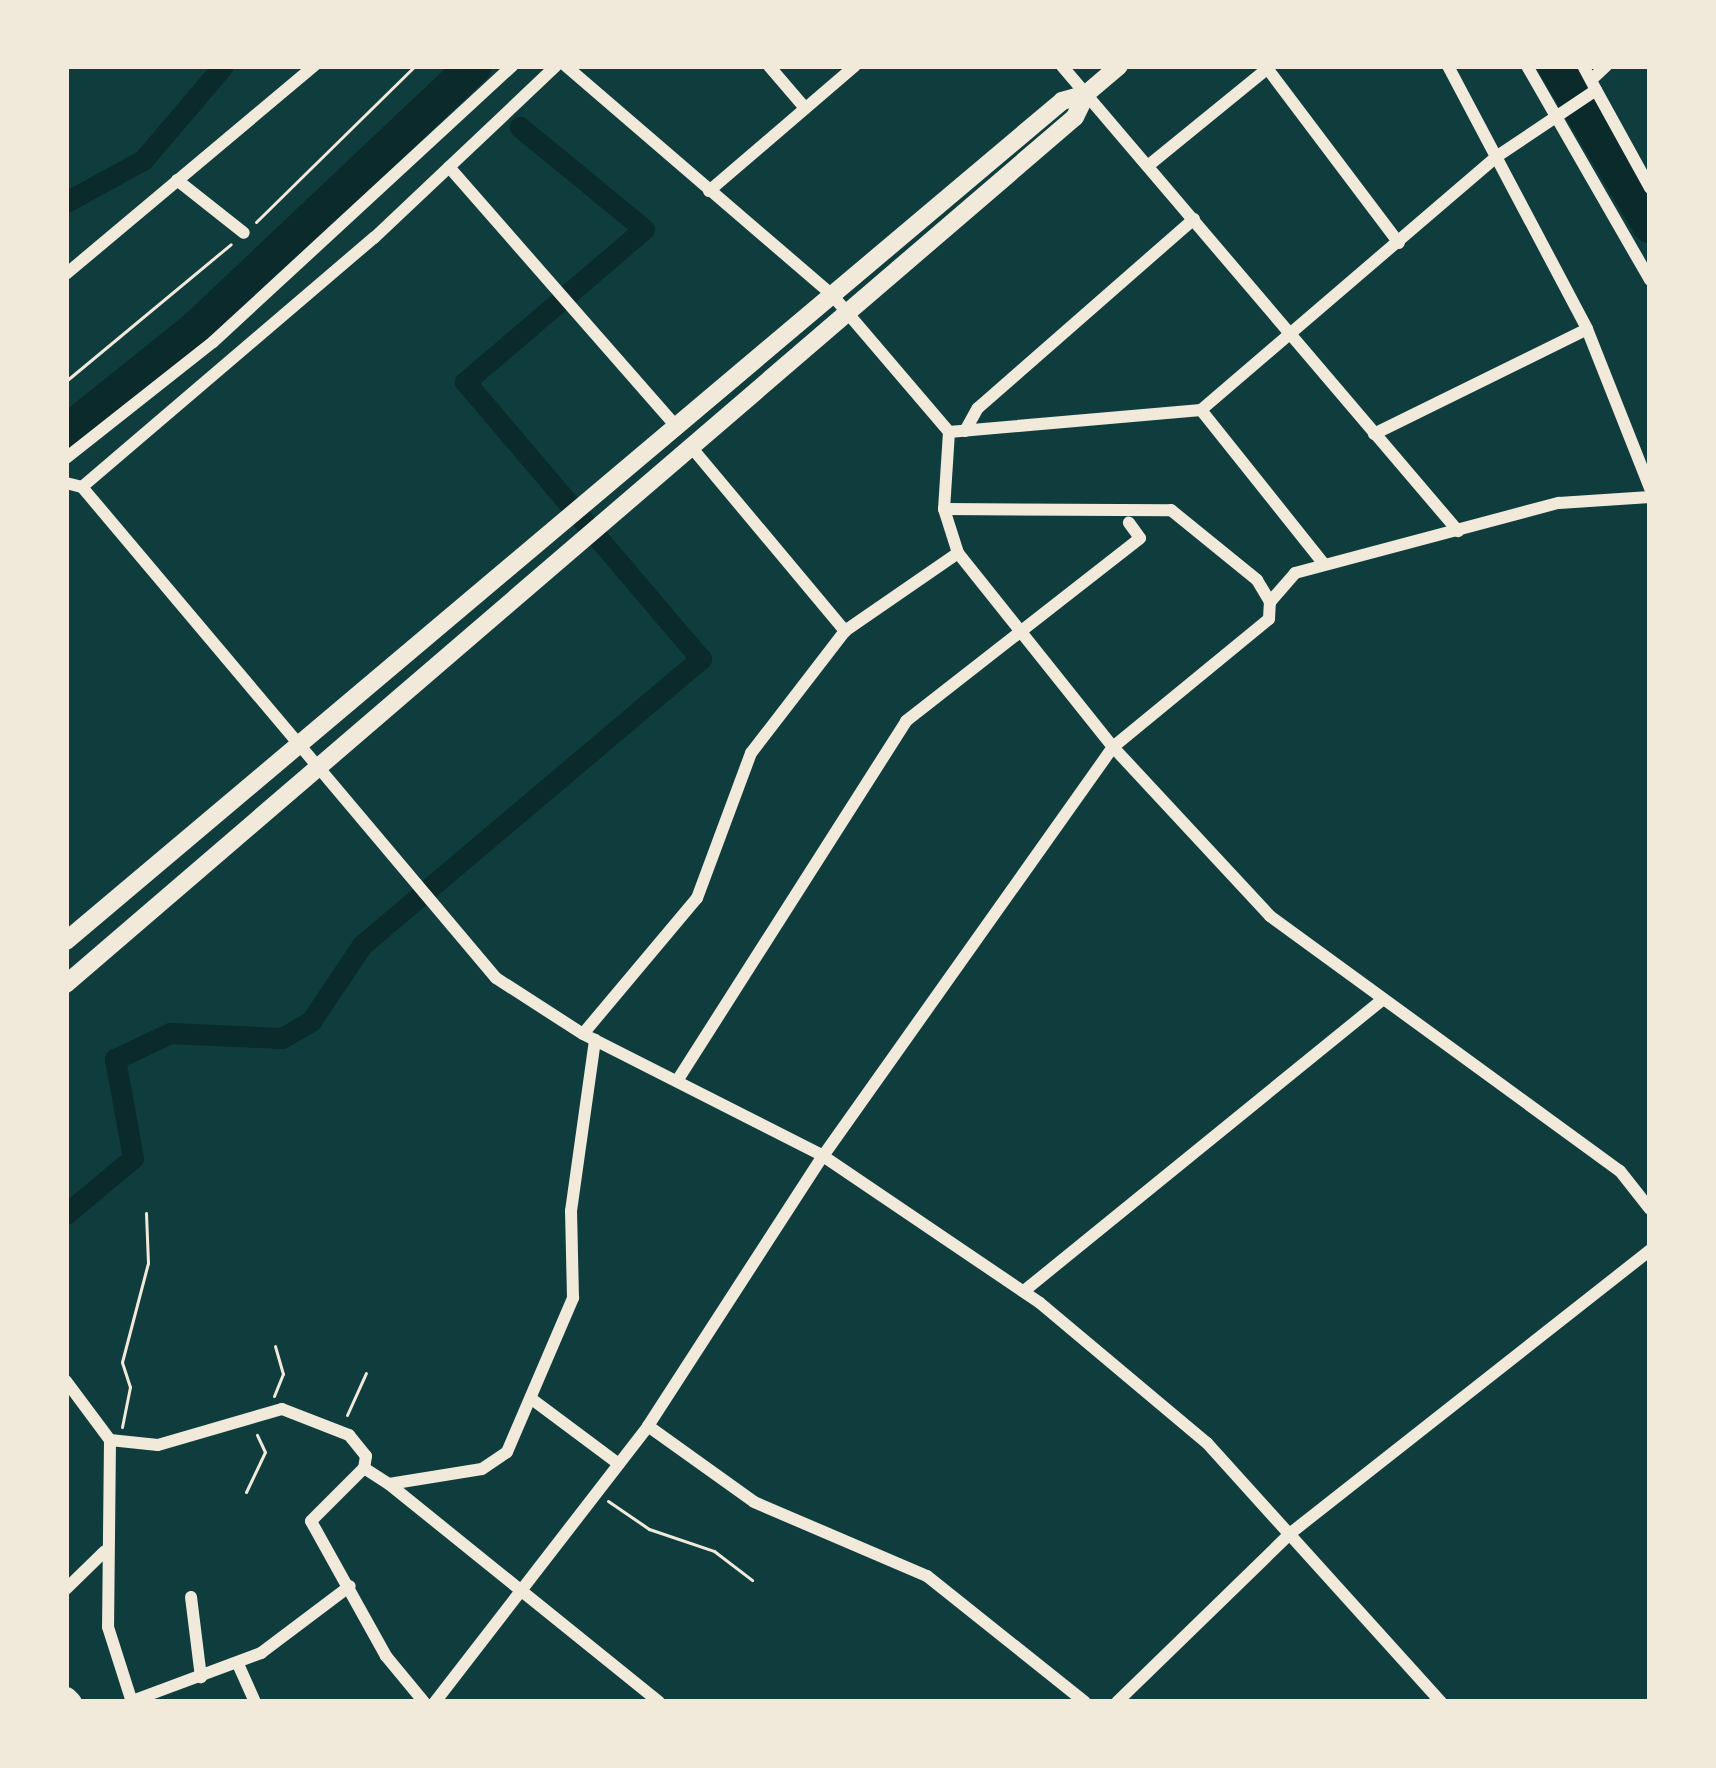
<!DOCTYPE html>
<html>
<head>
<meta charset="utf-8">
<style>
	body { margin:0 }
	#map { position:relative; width:1716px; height:1768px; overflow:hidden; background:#0f3d3e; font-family:Figtree,sans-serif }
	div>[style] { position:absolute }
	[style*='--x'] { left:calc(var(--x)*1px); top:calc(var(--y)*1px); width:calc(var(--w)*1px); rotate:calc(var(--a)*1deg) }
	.canal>* { height:21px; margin:-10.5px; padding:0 10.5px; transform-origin:10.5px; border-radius:10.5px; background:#0a2a2b }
	.river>* { height:36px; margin:-18px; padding:0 18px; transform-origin:18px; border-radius:18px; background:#0a2a2b }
	.path>* { height:3px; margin:-1.5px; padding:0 1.5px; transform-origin:1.5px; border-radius:1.5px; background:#f1e9da }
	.minor>* { height:12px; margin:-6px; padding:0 6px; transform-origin:6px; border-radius:6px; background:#f1e9da }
	.primary>* { height:18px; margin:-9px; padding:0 9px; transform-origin:9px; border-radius:9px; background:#f1e9da }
	.trunk>* { height:21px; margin:-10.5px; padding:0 10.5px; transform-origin:10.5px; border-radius:10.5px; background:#f1e9da }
	span { translate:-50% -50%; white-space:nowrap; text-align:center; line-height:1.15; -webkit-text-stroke:12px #f1e9da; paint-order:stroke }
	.frame { position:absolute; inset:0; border:69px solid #f1e9da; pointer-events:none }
</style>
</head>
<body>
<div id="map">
	<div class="canal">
		<div style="--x:66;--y:202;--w:88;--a:-28.6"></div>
		<div style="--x:143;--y:160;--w:123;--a:-49.6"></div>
		<div style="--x:66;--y:1214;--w:87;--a:-39.9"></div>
		<div style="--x:133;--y:1158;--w:101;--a:-100.3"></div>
		<div style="--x:115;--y:1059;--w:61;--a:-25.3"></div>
		<div style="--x:170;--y:1033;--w:112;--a:2.6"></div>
		<div style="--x:282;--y:1038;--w:34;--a:-30"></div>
		<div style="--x:311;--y:1021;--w:92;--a:-56.1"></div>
		<div style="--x:362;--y:945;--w:444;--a:-40.2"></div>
		<div style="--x:701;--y:659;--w:364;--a:-130.4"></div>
		<div style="--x:465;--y:382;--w:235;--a:-40.5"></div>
		<div style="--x:644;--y:229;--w:161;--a:-140.6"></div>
	</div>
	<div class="river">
		<div style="--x:1556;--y:66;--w:185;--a:59.4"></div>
		<div style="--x:66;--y:433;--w:168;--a:-38.7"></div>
		<div style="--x:197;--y:328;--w:381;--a:-43.4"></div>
	</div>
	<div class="path">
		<div style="--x:256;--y:222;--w:223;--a:-44.5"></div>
		<div style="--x:66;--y:381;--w:214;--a:-39.7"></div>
		<div style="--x:274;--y:1396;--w:24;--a:-68"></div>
		<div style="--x:283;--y:1374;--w:29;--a:-106"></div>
		<div style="--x:347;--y:1415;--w:46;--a:-65.7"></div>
		<div style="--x:122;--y:1427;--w:41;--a:-78.7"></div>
		<div style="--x:130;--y:1387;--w:26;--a:-108"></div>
		<div style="--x:122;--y:1362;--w:102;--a:-75.3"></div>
		<div style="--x:148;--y:1263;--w:50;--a:-92.3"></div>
		<div style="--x:246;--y:1492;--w:44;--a:-64.6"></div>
		<div style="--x:265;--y:1452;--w:19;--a:-115"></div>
		<div style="--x:608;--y:1501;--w:50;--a:34.3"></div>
		<div style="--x:649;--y:1529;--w:69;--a:18.7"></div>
		<div style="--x:714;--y:1551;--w:48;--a:37.3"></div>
	</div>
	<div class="minor">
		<div style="--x:566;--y:66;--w:352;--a:40.7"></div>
		<div style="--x:833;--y:296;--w:179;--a:49.5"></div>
		<div style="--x:949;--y:432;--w:77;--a:93.7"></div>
		<div style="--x:944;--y:509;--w:46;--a:72.3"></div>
		<div style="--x:958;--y:553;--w:137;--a:145.4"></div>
		<div style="--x:845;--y:631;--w:154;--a:127.6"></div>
		<div style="--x:751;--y:753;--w:155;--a:110.4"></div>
		<div style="--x:697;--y:898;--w:177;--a:130"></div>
		<div style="--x:769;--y:66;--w:55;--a:49.4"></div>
		<div style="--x:1062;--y:66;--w:611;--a:49.58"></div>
		<div style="--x:1448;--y:66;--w:297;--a:62.1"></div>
		<div style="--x:1587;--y:329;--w:171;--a:68.4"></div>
		<div style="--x:1527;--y:66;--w:247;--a:60.1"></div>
		<div style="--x:1267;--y:68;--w:219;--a:53"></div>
		<div style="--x:1591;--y:80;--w:21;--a:-43"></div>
		<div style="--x:1596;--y:90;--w:112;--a:61.1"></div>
		<div style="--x:1149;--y:165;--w:155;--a:-39.2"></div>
		<div style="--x:449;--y:167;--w:342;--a:48.8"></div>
		<div style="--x:177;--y:180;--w:85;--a:38.3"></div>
		<div style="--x:709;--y:191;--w:192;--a:-40.6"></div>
		<div style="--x:66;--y:274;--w:324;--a:-40"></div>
		<div style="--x:1201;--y:410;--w:389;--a:-40.6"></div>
		<div style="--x:1496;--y:157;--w:120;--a:-33.8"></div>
		<div style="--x:1596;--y:90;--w:27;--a:-118"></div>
		<div style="--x:965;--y:431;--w:26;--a:-61"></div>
		<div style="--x:978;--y:408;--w:287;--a:-41.2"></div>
		<div style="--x:949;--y:432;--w:253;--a:-5"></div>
		<div style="--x:1201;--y:410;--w:197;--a:51.4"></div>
		<div style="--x:1374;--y:434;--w:237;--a:-26.2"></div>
		<div style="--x:692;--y:448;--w:239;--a:50.1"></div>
		<div style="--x:66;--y:458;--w:187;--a:-38.3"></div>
		<div style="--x:213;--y:342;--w:407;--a:-42.7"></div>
		<div style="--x:66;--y:483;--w:16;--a:14"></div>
		<div style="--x:82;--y:487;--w:642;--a:49.86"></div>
		<div style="--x:496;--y:978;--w:103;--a:32.8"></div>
		<div style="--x:583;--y:1034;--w:269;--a:26.9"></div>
		<div style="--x:823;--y:1156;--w:262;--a:34.1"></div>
		<div style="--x:1040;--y:1303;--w:218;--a:40"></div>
		<div style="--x:1207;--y:1443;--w:349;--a:47.9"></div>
		<div style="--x:82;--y:487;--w:384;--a:-40.5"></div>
		<div style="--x:374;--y:238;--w:250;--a:-43.4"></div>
		<div style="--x:944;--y:509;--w:227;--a:0.3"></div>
		<div style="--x:1171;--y:510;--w:111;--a:39.1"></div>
		<div style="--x:1257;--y:580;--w:26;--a:59"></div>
		<div style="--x:958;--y:553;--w:248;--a:51.4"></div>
		<div style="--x:1113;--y:747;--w:231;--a:47.1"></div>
		<div style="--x:1270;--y:916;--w:433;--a:36.1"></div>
		<div style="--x:1620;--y:1171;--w:48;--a:51.7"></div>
		<div style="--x:677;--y:1081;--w:427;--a:-57.5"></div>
		<div style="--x:906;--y:721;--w:297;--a:-38"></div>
		<div style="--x:1140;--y:538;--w:19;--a:-126"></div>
		<div style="--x:1024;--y:1291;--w:461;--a:-39.1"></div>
		<div style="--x:66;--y:1381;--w:74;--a:53.3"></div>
		<div style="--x:110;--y:1440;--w:187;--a:90.6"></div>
		<div style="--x:108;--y:1627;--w:79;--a:72.3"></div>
		<div style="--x:533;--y:1400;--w:107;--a:36.7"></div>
		<div style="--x:648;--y:1426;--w:130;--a:35.6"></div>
		<div style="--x:754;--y:1502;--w:188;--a:23.2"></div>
		<div style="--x:927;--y:1576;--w:202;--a:38.6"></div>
		<div style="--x:110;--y:1440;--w:48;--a:5.9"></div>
		<div style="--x:158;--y:1445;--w:129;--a:-16.2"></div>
		<div style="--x:282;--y:1409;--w:72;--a:21.2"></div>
		<div style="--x:349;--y:1435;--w:27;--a:51"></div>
		<div style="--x:366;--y:1456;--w:12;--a:99"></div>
		<div style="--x:389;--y:1484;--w:347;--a:38.9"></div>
		<div style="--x:66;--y:1589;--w:54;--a:-44.3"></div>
		<div style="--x:191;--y:1597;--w:81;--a:82.9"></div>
		<div style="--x:238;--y:1664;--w:42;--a:65.9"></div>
		<div style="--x:132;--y:1701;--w:138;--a:-20.4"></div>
		<div style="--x:261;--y:1653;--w:111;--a:-37"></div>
		<div style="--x:424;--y:1702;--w:60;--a:-129.6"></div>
		<div style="--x:386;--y:1656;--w:154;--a:-119.1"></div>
		<div style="--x:311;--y:1521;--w:75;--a:-45"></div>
		<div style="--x:364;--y:1468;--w:30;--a:33"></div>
		<div style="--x:389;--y:1484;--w:94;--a:-9.2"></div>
		<div style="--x:482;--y:1469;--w:30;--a:-34"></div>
		<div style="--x:507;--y:1452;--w:168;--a:-66.8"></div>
		<div style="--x:573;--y:1298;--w:87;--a:-91.3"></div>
		<div style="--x:571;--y:1211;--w:173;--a:-82"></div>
		<div style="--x:435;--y:1702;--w:349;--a:-52.3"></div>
		<div style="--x:648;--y:1426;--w:322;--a:-57.1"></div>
		<div style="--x:823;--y:1156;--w:501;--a:-54.66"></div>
		<div style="--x:1113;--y:747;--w:202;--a:-39.4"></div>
		<div style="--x:1269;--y:619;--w:17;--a:-87"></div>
		<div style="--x:1270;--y:602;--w:38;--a:-49"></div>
		<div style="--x:1295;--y:573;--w:273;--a:-14.9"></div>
		<div style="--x:1559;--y:503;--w:91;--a:-3.8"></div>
		<div style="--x:1117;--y:1702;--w:244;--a:-44.2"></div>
		<div style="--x:1292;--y:1532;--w:456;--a:-38.2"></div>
	</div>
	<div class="primary">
		<div style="--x:66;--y:941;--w:1303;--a:-40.14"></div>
		<div style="--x:1062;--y:101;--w:25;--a:-16"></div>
		<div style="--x:66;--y:984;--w:1330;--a:-40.67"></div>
		<div style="--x:1075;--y:117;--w:25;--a:-64"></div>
		<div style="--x:1086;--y:94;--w:43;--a:-40.3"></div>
	</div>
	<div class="trunk">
		<div style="--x:66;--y:1697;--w:7;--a:45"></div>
	</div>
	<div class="frame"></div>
</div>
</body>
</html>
